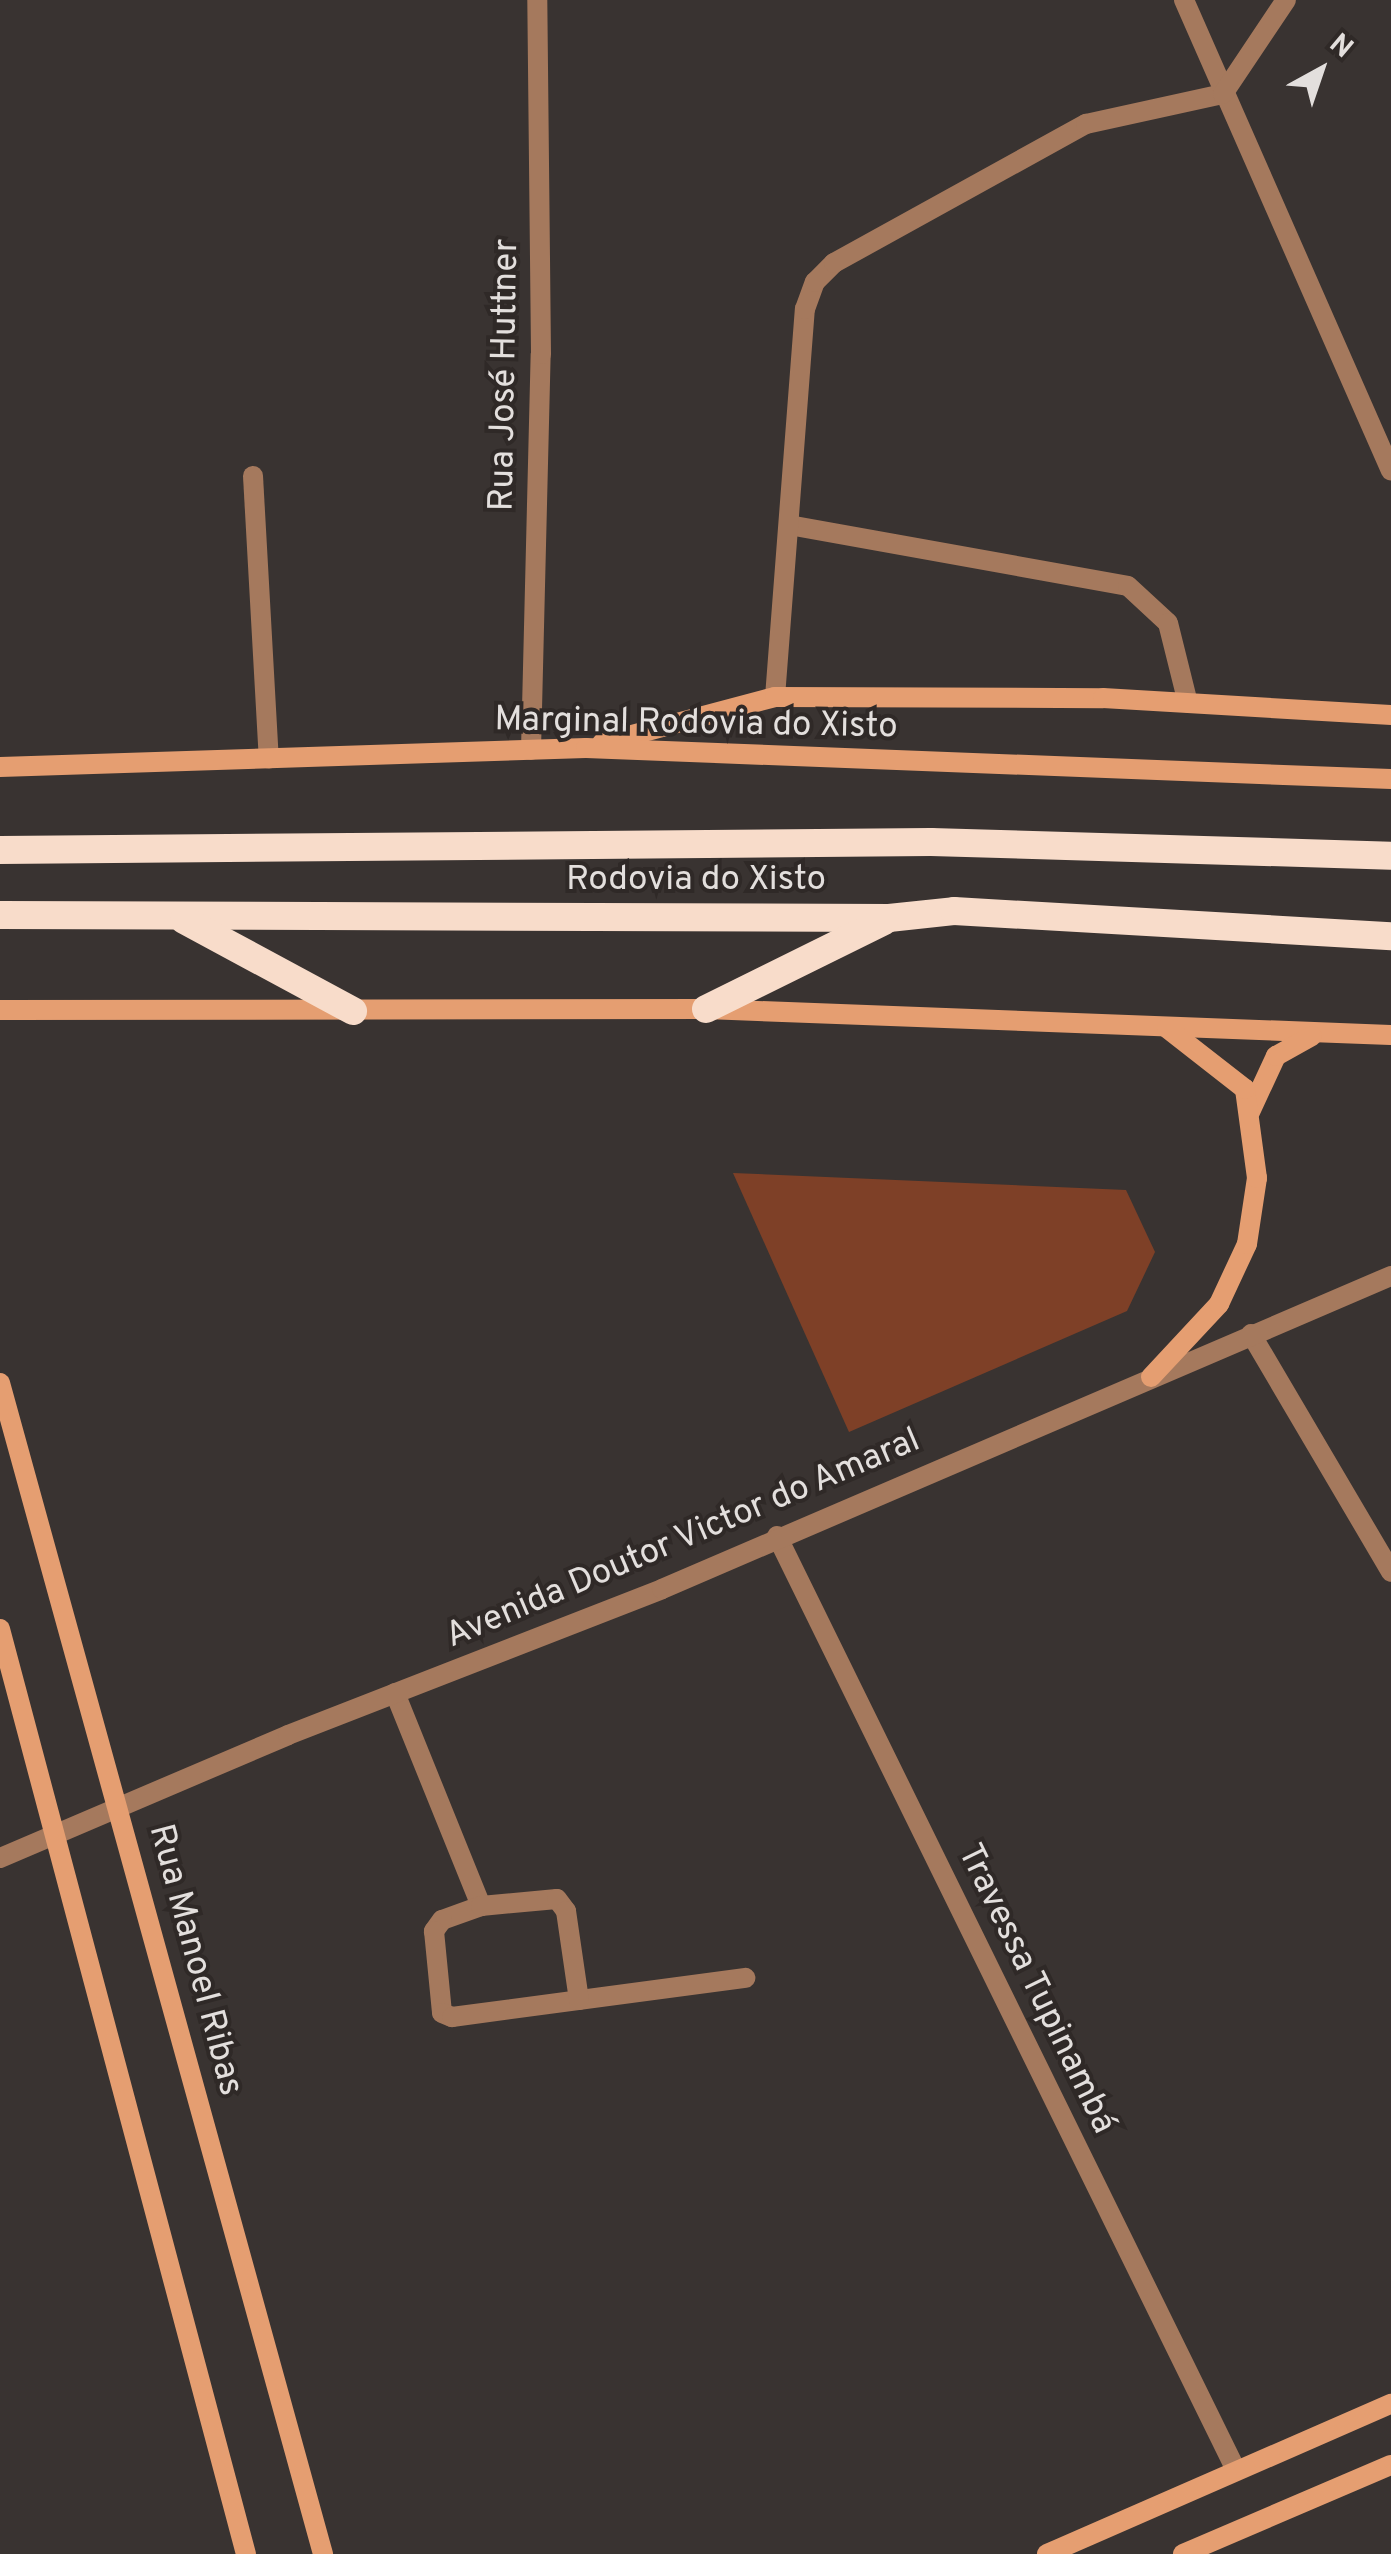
<!DOCTYPE html>
<html>
<head>
<meta charset="utf-8">
<style>
	body { margin:0 }
	#map { position:relative; width:1391px; height:2554px; overflow:hidden; background:#393331; font-family:Overpass,sans-serif }
	div>[style] { position:absolute }
	[style*='--x'] { left:calc(var(--x)*1px); top:calc(var(--y)*1px); width:calc(var(--w)*1px); rotate:calc(var(--a)*1deg) }
	.building>* { inset:0; background:#7e4027 }
	.service>* { height:20px; margin:-10px; padding:0 10px; transform-origin:10px; border-radius:10px; background:#a5795d }
	.minor>* { height:20px; margin:-10px; padding:0 10px; transform-origin:10px; border-radius:10px; background:#a5795d }
	.tertiary>* { height:20px; margin:-10px; padding:0 10px; transform-origin:10px; border-radius:10px; background:#a5795d }
	.secondary>* { height:20px; margin:-10px; padding:0 10px; transform-origin:10px; border-radius:10px; background:#e59e71 }
	.trunk>* { height:28px; margin:-14px; padding:0 14px; transform-origin:14px; border-radius:14px; background:#f8dcca }
	span { translate:-50% -50%; white-space:nowrap; text-align:center; line-height:1.15; -webkit-text-stroke:8px #2f2927; paint-order:stroke }
	.street-label { font-size:35px; color:#e3dfdd }
	.north { position:absolute; left:1271px; top:20px; width:100px; height:100px; -webkit-text-stroke:8px #2f2927; paint-order:stroke; rotate:40deg; font-size:28px; font-weight:700; line-height:40px; text-align:center; color:#e3dfdd }
	.north::after { content:''; display:block; margin:auto; width:35px; height:45px; background:#e3dfdd; clip-path:polygon(50% 0,100% 100%,50% 72%,0 100%) }
</style>
</head>
<body>
<div id="map">
	<div class="building">
		<div style="clip-path:polygon(733px 1173px,1126px 1190px,1155px 1252px,1127px 1311px,849px 1432px)"></div>
	</div>
	<div class="service">
		<div style="--x:253;--y:476;--w:283;--a:86.8"></div>
		<div style="--x:789;--y:525;--w:344;--a:10.2"></div>
		<div style="--x:1128;--y:586;--w:54;--a:42.8"></div>
		<div style="--x:1168;--y:623;--w:82;--a:76"></div>
		<div style="--x:775;--y:697;--w:389;--a:-85.6"></div>
		<div style="--x:805;--y:309;--w:29;--a:-70"></div>
		<div style="--x:815;--y:282;--w:27;--a:-45"></div>
		<div style="--x:834;--y:263;--w:288;--a:-28.9"></div>
		<div style="--x:1086;--y:124;--w:140;--a:-12.4"></div>
		<div style="--x:395;--y:1693;--w:230;--a:68"></div>
		<div style="--x:481;--y:1906;--w:41;--a:160.3"></div>
		<div style="--x:442;--y:1920;--w:14;--a:126"></div>
		<div style="--x:434;--y:1931;--w:82;--a:84.4"></div>
		<div style="--x:442;--y:2013;--w:11;--a:22"></div>
		<div style="--x:452;--y:2017;--w:296;--a:-7.6"></div>
		<div style="--x:481;--y:1906;--w:76;--a:-5.3"></div>
		<div style="--x:557;--y:1899;--w:15;--a:53"></div>
		<div style="--x:566;--y:1911;--w:90;--a:81.7"></div>
	</div>
	<div class="minor">
		<div style="--x:1184;--y:0;--w:514;--a:66.27"></div>
		<div style="--x:1223;--y:94;--w:113;--a:-56.2"></div>
		<div style="--x:531;--y:750;--w:396;--a:-88.6"></div>
		<div style="--x:541;--y:354;--w:354;--a:-90.6"></div>
		<div style="--x:1251;--y:1334;--w:276;--a:59.5"></div>
		<div style="--x:777;--y:1536;--w:1041;--a:63.83"></div>
	</div>
	<div class="tertiary">
		<div style="--x:0;--y:1858;--w:313;--a:-23.1"></div>
		<div style="--x:288;--y:1735;--w:401;--a:-21.3"></div>
		<div style="--x:662;--y:1589;--w:793;--a:-23.24"></div>
	</div>
	<div class="secondary">
		<div style="--x:602;--y:743;--w:179;--a:-14.9"></div>
		<div style="--x:775;--y:697;--w:328;--a:0.2"></div>
		<div style="--x:1103;--y:698;--w:289;--a:3.4"></div>
		<div style="--x:0;--y:767;--w:586;--a:-1.86"></div>
		<div style="--x:586;--y:748;--w:806;--a:2.21"></div>
		<div style="--x:0;--y:1010;--w:706;--a:-0.08"></div>
		<div style="--x:706;--y:1009;--w:685;--a:2.17"></div>
		<div style="--x:1250;--y:1112;--w:62;--a:-65.1"></div>
		<div style="--x:1276;--y:1056;--w:41;--a:-29.1"></div>
		<div style="--x:1151;--y:1377;--w:100;--a:-47"></div>
		<div style="--x:1219;--y:1304;--w:66;--a:-65"></div>
		<div style="--x:1247;--y:1244;--w:67;--a:-81.4"></div>
		<div style="--x:1257;--y:1178;--w:90;--a:-97.7"></div>
		<div style="--x:1245;--y:1089;--w:99;--a:-142"></div>
		<div style="--x:0;--y:1383;--w:1215;--a:74.58"></div>
		<div style="--x:0;--y:1629;--w:957;--a:75.11"></div>
		<div style="--x:1047;--y:2554;--w:375;--a:-23.6"></div>
		<div style="--x:1183;--y:2554;--w:226;--a:-23.2"></div>
	</div>
	<div class="trunk">
		<div style="--x:0;--y:850;--w:931;--a:-0.49"></div>
		<div style="--x:931;--y:842;--w:460;--a:1.7"></div>
		<div style="--x:0;--y:915;--w:889;--a:0.19"></div>
		<div style="--x:889;--y:918;--w:65;--a:-6.1"></div>
		<div style="--x:954;--y:911;--w:438;--a:3.3"></div>
		<div style="--x:184;--y:920;--w:192;--a:28.3"></div>
		<div style="--x:706;--y:1009;--w:199;--a:-26.3"></div>
	</div>
	<div class="street-label">
		<span style="left:505px;top:375px;rotate:-89deg">Rua José Huttner</span>
		<span style="left:696px;top:724px;rotate:1deg">Marginal Rodovia do Xisto</span>
		<span style="left:696px;top:880px">Rodovia do Xisto</span>
		<span style="left:683px;top:1539px;rotate:-23deg">Avenida Doutor Victor do Amaral</span>
		<span style="left:195px;top:1960px;rotate:75deg">Rua Manoel Ribas</span>
		<span style="left:1036px;top:1989px;rotate:64deg">Travessa Tupinambá</span>
	</div>
	<div class="north">N</div>
</div>
</body>
</html>
